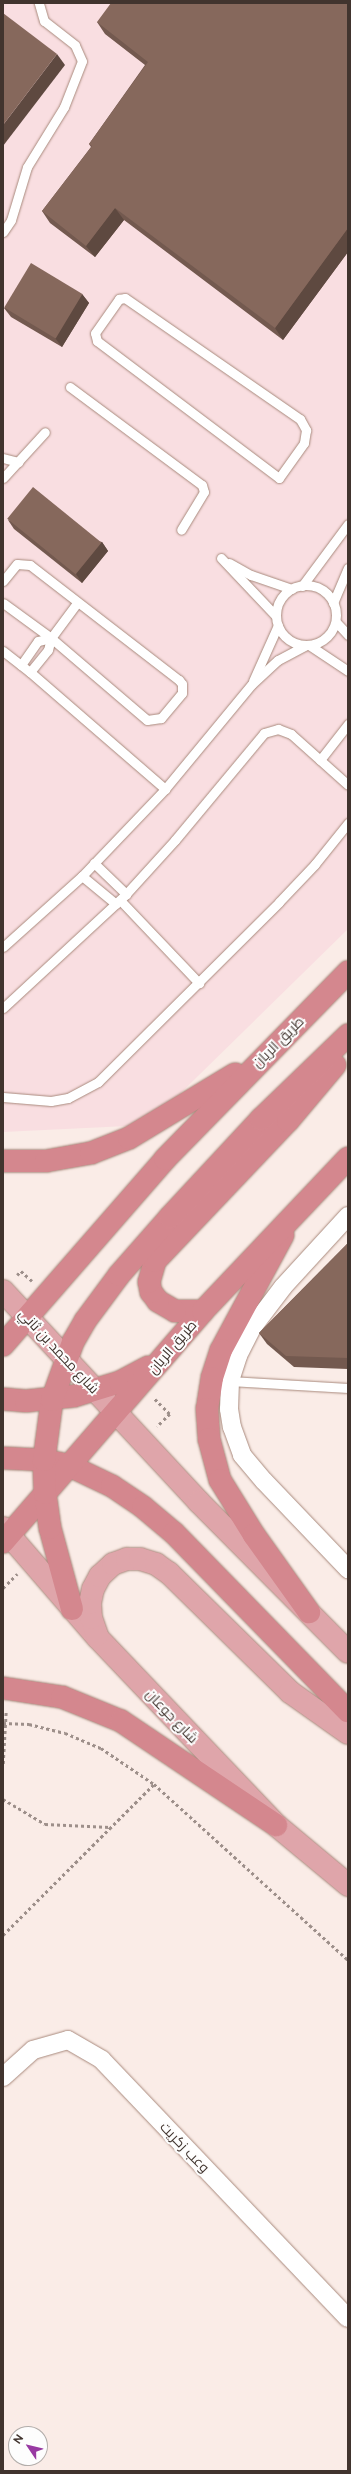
<!DOCTYPE html>
<html>
<head>
<meta charset="utf-8">
<style>
	body { margin:0 }
	#map { position:relative; width:351px; height:2474px; overflow:hidden; background:#faece7; font-family:Raleway,Cairo,sans-serif }
	div>[style] { position:absolute }
	[style*='--x'] { left:calc(var(--x)*1px); top:calc(var(--y)*1px); width:calc(var(--w)*1px); rotate:calc(var(--a)*1deg) }
	.medical>* { inset:0; background:#f9dee1 }
	.path>* { height:2.5px; margin-top:-1.25px; transform-origin:0; background:repeating-linear-gradient(90deg,#9d8f8a 0 3px,transparent 0 6px) }
	.roads { filter:drop-shadow(0 0 1px #a98a7d) drop-shadow(0 0 1px #a98a7d) }
	.service>* { height:9px; margin:-4.5px; padding:0 4.5px; transform-origin:4.5px; border-radius:4.5px; background:#fff }
	.service>.ring { margin:-4.5px; padding:0; box-sizing:content-box; background:none; border:9px solid #fff; border-radius:50% }
	.minor>* { height:18px; margin:-9px; padding:0 9px; transform-origin:9px; border-radius:9px; background:#fff }
	.primary>* { height:22px; margin:-11px; padding:0 11px; transform-origin:11px; border-radius:11px; background:#dfa5aa }
	.trunk>* { height:22px; margin:-11px; padding:0 11px; transform-origin:11px; border-radius:11px; background:#d4878e }
	.wall>* { inset:0; background:#73594f }
	.shaded-wall>* { inset:0; background:#5e4940 }
	.building>* { inset:0; background:#86685c; transform-origin:0 0 }
	span { translate:-50% -50%; white-space:nowrap; text-align:center; line-height:1.15; -webkit-text-stroke:4px #fdfdfd; paint-order:stroke }
	.street-label { font-size:14px; color:#41342e }
	.frame { position:absolute; inset:0; border:4px solid #41342e; pointer-events:none }
	.north { position:absolute; left:8px; top:2426px; width:40px; height:40px; box-sizing:border-box; background:#fdfdfd; border:1px solid #b2adaa; border-radius:50%; rotate:305deg; font-size:11px; font-weight:700; line-height:16px; text-align:center; color:#41342e }
	.north::after { content:''; display:block; margin:auto; width:14px; height:18px; background:#9839a2; clip-path:polygon(50% 0,100% 100%,50% 72%,0 100%) }
</style>
</head>
<body>
<div id="map">
	<div class="medical">
		<div style="clip-path:polygon(3px 3px,348px 3px,348px 929px,148px 1125px,3px 1132px)"></div>
	</div>
	<div class="path">
		<div style="--x:17;--y:1275;--w:6;--a:-45"></div>
		<div style="--x:21;--y:1271;--w:15;--a:42"></div>
		<div style="--x:155;--y:1399;--w:21;--a:45"></div>
		<div style="--x:170;--y:1414;--w:18;--a:135"></div>
		<div style="--x:3;--y:1588;--w:20;--a:-45"></div>
		<div style="--x:3;--y:1723;--w:26;--a:2"></div>
		<div style="--x:29;--y:1724;--w:37;--a:14"></div>
		<div style="--x:65;--y:1733;--w:39;--a:23"></div>
		<div style="--x:101;--y:1748;--w:64;--a:34.2"></div>
		<div style="--x:154;--y:1784;--w:262;--a:42.2"></div>
		<div style="--x:3;--y:1764;--w:54;--a:-86.8"></div>
		<div style="--x:3;--y:1799;--w:49;--a:30.8"></div>
		<div style="--x:45;--y:1824;--w:65;--a:2.6"></div>
		<div style="--x:3;--y:1935;--w:214;--a:-45"></div>
	</div>
	<div class="roads">
		<div class="service">
			<div style="--x:3;--y:232;--w:14;--a:-56"></div>
			<div style="--x:11;--y:220;--w:55;--a:-73.2"></div>
			<div style="--x:27;--y:167;--w:70;--a:-58.3"></div>
			<div style="--x:64;--y:107;--w:49;--a:-68.6"></div>
			<div style="--x:82;--y:61;--w:17;--a:-114"></div>
			<div style="--x:75;--y:45;--w:39;--a:-142"></div>
			<div style="--x:44;--y:21;--w:19;--a:-106"></div>
			<div style="--x:125;--y:298;--w:213;--a:34.7"></div>
			<div style="--x:300;--y:419;--w:13;--a:61"></div>
			<div style="--x:306;--y:430;--w:13;--a:99"></div>
			<div style="--x:304;--y:443;--w:43;--a:125.5"></div>
			<div style="--x:279;--y:478;--w:228;--a:-143"></div>
			<div style="--x:97;--y:341;--w:8;--a:-104"></div>
			<div style="--x:95;--y:333;--w:42;--a:-54.8"></div>
			<div style="--x:119;--y:299;--w:6;--a:-9"></div>
			<div style="--x:70;--y:387;--w:164;--a:36.6"></div>
			<div style="--x:202;--y:485;--w:7;--a:74"></div>
			<div style="--x:204;--y:492;--w:44;--a:121.2"></div>
			<div style="--x:3;--y:458;--w:16;--a:15"></div>
			<div style="--x:3;--y:478;--w:62;--a:-47.6"></div>
			<div style="--x:221;--y:558;--w:80;--a:46.5"></div>
			<div style="--x:229;--y:563;--w:25;--a:29"></div>
			<div style="--x:251;--y:575;--w:43;--a:18.9"></div>
			<div style="--x:3;--y:581;--w:22;--a:-51"></div>
			<div style="--x:17;--y:564;--w:13;--a:4"></div>
			<div style="--x:30;--y:565;--w:188;--a:37.7"></div>
			<div style="--x:179;--y:680;--w:5;--a:53"></div>
			<div style="--x:182;--y:684;--w:9;--a:90"></div>
			<div style="--x:182;--y:693;--w:33;--a:130"></div>
			<div style="--x:161;--y:718;--w:14;--a:172"></div>
			<div style="--x:147;--y:720;--w:126;--a:-139.5"></div>
			<div style="--x:51;--y:638;--w:59;--a:-143.9"></div>
			<div class="ring" style="left:276px;top:585px;width:51px;height:51px"></div>
			<div style="--x:302;--y:586;--w:77;--a:-53.4"></div>
			<div style="--x:333;--y:603;--w:38;--a:-67"></div>
			<div style="--x:336;--y:622;--w:18;--a:47"></div>
			<div style="--x:309;--y:645;--w:47;--a:33.7"></div>
			<div style="--x:3;--y:651;--w:34;--a:38"></div>
			<div style="--x:30;--y:672;--w:179;--a:40.9"></div>
			<div style="--x:21;--y:665;--w:29;--a:-55"></div>
			<div style="--x:38;--y:641;--w:13;--a:-13"></div>
			<div style="--x:30;--y:672;--w:28;--a:-51"></div>
			<div style="--x:48;--y:650;--w:12;--a:-76"></div>
			<div style="--x:51;--y:638;--w:44;--a:-53.4"></div>
			<div style="--x:253;--y:681;--w:61;--a:-65.9"></div>
			<div style="--x:320;--y:760;--w:46;--a:-52.1"></div>
			<div style="--x:94;--y:863;--w:45;--a:44.1"></div>
			<div style="--x:82;--y:876;--w:44;--a:39.5"></div>
			<div style="--x:120;--y:900;--w:115;--a:46.4"></div>
			<div style="--x:3;--y:947;--w:106;--a:-41.9"></div>
			<div style="--x:82;--y:876;--w:120;--a:-46.3"></div>
			<div style="--x:165;--y:789;--w:136;--a:-50.4"></div>
			<div style="--x:252;--y:684;--w:35;--a:-43"></div>
			<div style="--x:278;--y:660;--w:32;--a:-28"></div>
			<div style="--x:3;--y:1008;--w:168;--a:-42.8"></div>
			<div style="--x:126;--y:894;--w:73;--a:-47.8"></div>
			<div style="--x:175;--y:840;--w:139;--a:-50.2"></div>
			<div style="--x:264;--y:733;--w:15;--a:-16"></div>
			<div style="--x:278;--y:729;--w:14;--a:21"></div>
			<div style="--x:291;--y:734;--w:76;--a:41.8"></div>
			<div style="--x:3;--y:1097;--w:48;--a:4.8"></div>
			<div style="--x:51;--y:1101;--w:17;--a:-10"></div>
			<div style="--x:68;--y:1098;--w:34;--a:-28"></div>
			<div style="--x:98;--y:1082;--w:255;--a:-44.8"></div>
			<div style="--x:279;--y:902;--w:52;--a:-46.5"></div>
			<div style="--x:315;--y:864;--w:53;--a:-51.2"></div>
			<div style="--x:230;--y:1381;--w:118;--a:3.4"></div>
		</div>
		<div class="minor">
			<div style="--x:348;--y:1216;--w:96;--a:132.5"></div>
			<div style="--x:283;--y:1287;--w:51;--a:127.1"></div>
			<div style="--x:252;--y:1328;--w:31;--a:117"></div>
			<div style="--x:238;--y:1356;--w:26;--a:108"></div>
			<div style="--x:230;--y:1381;--w:28;--a:92"></div>
			<div style="--x:229;--y:1409;--w:18;--a:81"></div>
			<div style="--x:232;--y:1427;--w:30;--a:70"></div>
			<div style="--x:242;--y:1455;--w:34;--a:50"></div>
			<div style="--x:264;--y:1481;--w:122;--a:46.3"></div>
			<div style="--x:3;--y:2077;--w:40;--a:-42"></div>
			<div style="--x:33;--y:2050;--w:36;--a:-16"></div>
			<div style="--x:68;--y:2040;--w:39;--a:30"></div>
			<div style="--x:102;--y:2060;--w:356;--a:46.4"></div>
		</div>
		<div class="primary">
			<div style="--x:3;--y:1291;--w:288;--a:47.1"></div>
			<div style="--x:199;--y:1502;--w:211;--a:45.2"></div>
			<div style="--x:3;--y:1528;--w:145;--a:49.2"></div>
			<div style="--x:98;--y:1638;--w:258;--a:46.4"></div>
			<div style="--x:276;--y:1825;--w:94;--a:39.8"></div>
			<div style="--x:97;--y:1635;--w:18;--a:-109"></div>
			<div style="--x:91;--y:1618;--w:15;--a:-94"></div>
			<div style="--x:90;--y:1603;--w:14;--a:-78"></div>
			<div style="--x:93;--y:1589;--w:15;--a:-62"></div>
			<div style="--x:100;--y:1576;--w:18;--a:-43"></div>
			<div style="--x:113;--y:1564;--w:15;--a:-20"></div>
			<div style="--x:127;--y:1559;--w:13;--a:0"></div>
			<div style="--x:140;--y:1559;--w:17;--a:17"></div>
			<div style="--x:156;--y:1564;--w:16;--a:35"></div>
			<div style="--x:169;--y:1573;--w:170;--a:44.5"></div>
			<div style="--x:290;--y:1692;--w:71;--a:35.3"></div>
		</div>
		<div class="trunk">
			<div style="--x:3;--y:1161;--w:43;--a:0"></div>
			<div style="--x:46;--y:1161;--w:46;--a:-10.1"></div>
			<div style="--x:91;--y:1153;--w:41;--a:-21.5"></div>
			<div style="--x:129;--y:1138;--w:124;--a:-31.1"></div>
			<div style="--x:283;--y:1235;--w:131;--a:118.3"></div>
			<div style="--x:221;--y:1350;--w:29;--a:108"></div>
			<div style="--x:212;--y:1378;--w:31;--a:99"></div>
			<div style="--x:207;--y:1409;--w:30;--a:86"></div>
			<div style="--x:209;--y:1439;--w:42;--a:75"></div>
			<div style="--x:220;--y:1480;--w:65;--a:58.3"></div>
			<div style="--x:254;--y:1535;--w:95;--a:54.5"></div>
			<div style="--x:203;--y:1311;--w:28;--a:180"></div>
			<div style="--x:175;--y:1311;--w:20;--a:-150"></div>
			<div style="--x:158;--y:1301;--w:11;--a:-128"></div>
			<div style="--x:151;--y:1292;--w:10;--a:-101"></div>
			<div style="--x:149;--y:1282;--w:22;--a:-74"></div>
			<div style="--x:155;--y:1261;--w:193;--a:-46.5"></div>
			<div style="--x:288;--y:1121;--w:73;--a:-50"></div>
			<div style="--x:3;--y:1345;--w:247;--a:-48.9"></div>
			<div style="--x:165;--y:1159;--w:262;--a:-45.6"></div>
			<div style="--x:3;--y:1399;--w:23;--a:5"></div>
			<div style="--x:26;--y:1401;--w:48;--a:-5.9"></div>
			<div style="--x:74;--y:1396;--w:48;--a:-16.9"></div>
			<div style="--x:120;--y:1382;--w:32;--a:-28"></div>
			<div style="--x:3;--y:1458;--w:41;--a:2.8"></div>
			<div style="--x:44;--y:1460;--w:25;--a:12"></div>
			<div style="--x:68;--y:1465;--w:49;--a:25.5"></div>
			<div style="--x:112;--y:1486;--w:37;--a:34"></div>
			<div style="--x:143;--y:1507;--w:40;--a:40"></div>
			<div style="--x:174;--y:1533;--w:249;--a:45.7"></div>
			<div style="--x:3;--y:1542;--w:306;--a:-49.1"></div>
			<div style="--x:203;--y:1311;--w:211;--a:-46.5"></div>
			<div style="--x:72;--y:1609;--w:84;--a:-105.2"></div>
			<div style="--x:50;--y:1528;--w:35;--a:-98"></div>
			<div style="--x:45;--y:1493;--w:33;--a:-92"></div>
			<div style="--x:44;--y:1460;--w:61;--a:-82.4"></div>
			<div style="--x:52;--y:1400;--w:62;--a:-70.1"></div>
			<div style="--x:73;--y:1342;--w:24;--a:-60"></div>
			<div style="--x:85;--y:1321;--w:57;--a:-53.5"></div>
			<div style="--x:119;--y:1275;--w:77;--a:-48.7"></div>
			<div style="--x:170;--y:1217;--w:134;--a:-47.1"></div>
			<div style="--x:261;--y:1119;--w:121;--a:-44"></div>
			<div style="--x:3;--y:1688;--w:60;--a:8.7"></div>
			<div style="--x:62;--y:1697;--w:64;--a:22.1"></div>
			<div style="--x:121;--y:1721;--w:187;--a:33.9"></div>
		</div>
	</div>
	<div class="wall">
		<div style="clip-path:polygon(348px 3px,348px 252px,283px 340px,124px 220px,95px 257px,50px 223px,42px 211px,91px 147px,89px 144px,145px 65px,105px 34px,97px 22px)"></div>
		<div style="clip-path:polygon(82px 294px,89px 303px,62px 347px,11px 317px,4px 308px)"></div>
		<div style="clip-path:polygon(8px 520px,102px 542px,108px 551px,82px 583px,14px 529px)"></div>
		<div style="clip-path:polygon(348px 1243px,348px 1369px,294px 1367px,267px 1344px,259px 1333px)"></div>
	</div>
	<div class="shaded-wall">
		<div style="clip-path:polygon(57px 54px,65px 65px,3px 146px,3px 125px)"></div>
		<div style="clip-path:polygon(115px 208px,124px 220px,95px 257px,86px 246px)"></div>
		<div style="clip-path:polygon(348px 228px,348px 252px,283px 340px,275px 328px)"></div>
		<div style="clip-path:polygon(82px 294px,89px 303px,62px 347px,55px 338px)"></div>
		<div style="clip-path:polygon(102px 542px,108px 551px,82px 583px,76px 574px)"></div>
	</div>
	<div class="building">
		<div style="clip-path:polygon(111px 3px,348px 3px,348px 228px,275px 328px,115px 208px,86px 246px,42px 211px,92px 146px,89px 144px,148px 62px,97px 22px)"></div>
		<div style="clip-path:polygon(3px 13px,57px 54px,3px 125px)"></div>
		<div style="left:31px;top:263px;width:60px;height:52px;rotate:31deg"></div>
		<div style="left:33px;top:487px;width:88px;height:41px;rotate:39deg"></div>
		<div style="clip-path:polygon(348px 1243px,348px 1358px,286px 1356px,259px 1333px)"></div>
	</div>
	<div class="street-label">
		<span style="left:278px;top:1042px;rotate:-45deg">طريق الريان</span>
		<span style="left:172px;top:1347px;rotate:-49deg">طريق الريان</span>
		<span style="left:59px;top:1351px;rotate:47deg">شارع محمد بن ثاني</span>
		<span style="left:172px;top:1716px;rotate:46deg">شارع جوعان</span>
		<span style="left:185px;top:2147px;rotate:46deg">وعب زكريت</span>
	</div>
	<div class="frame"></div>
	<div class="north">N</div>
</div>
</body>
</html>
